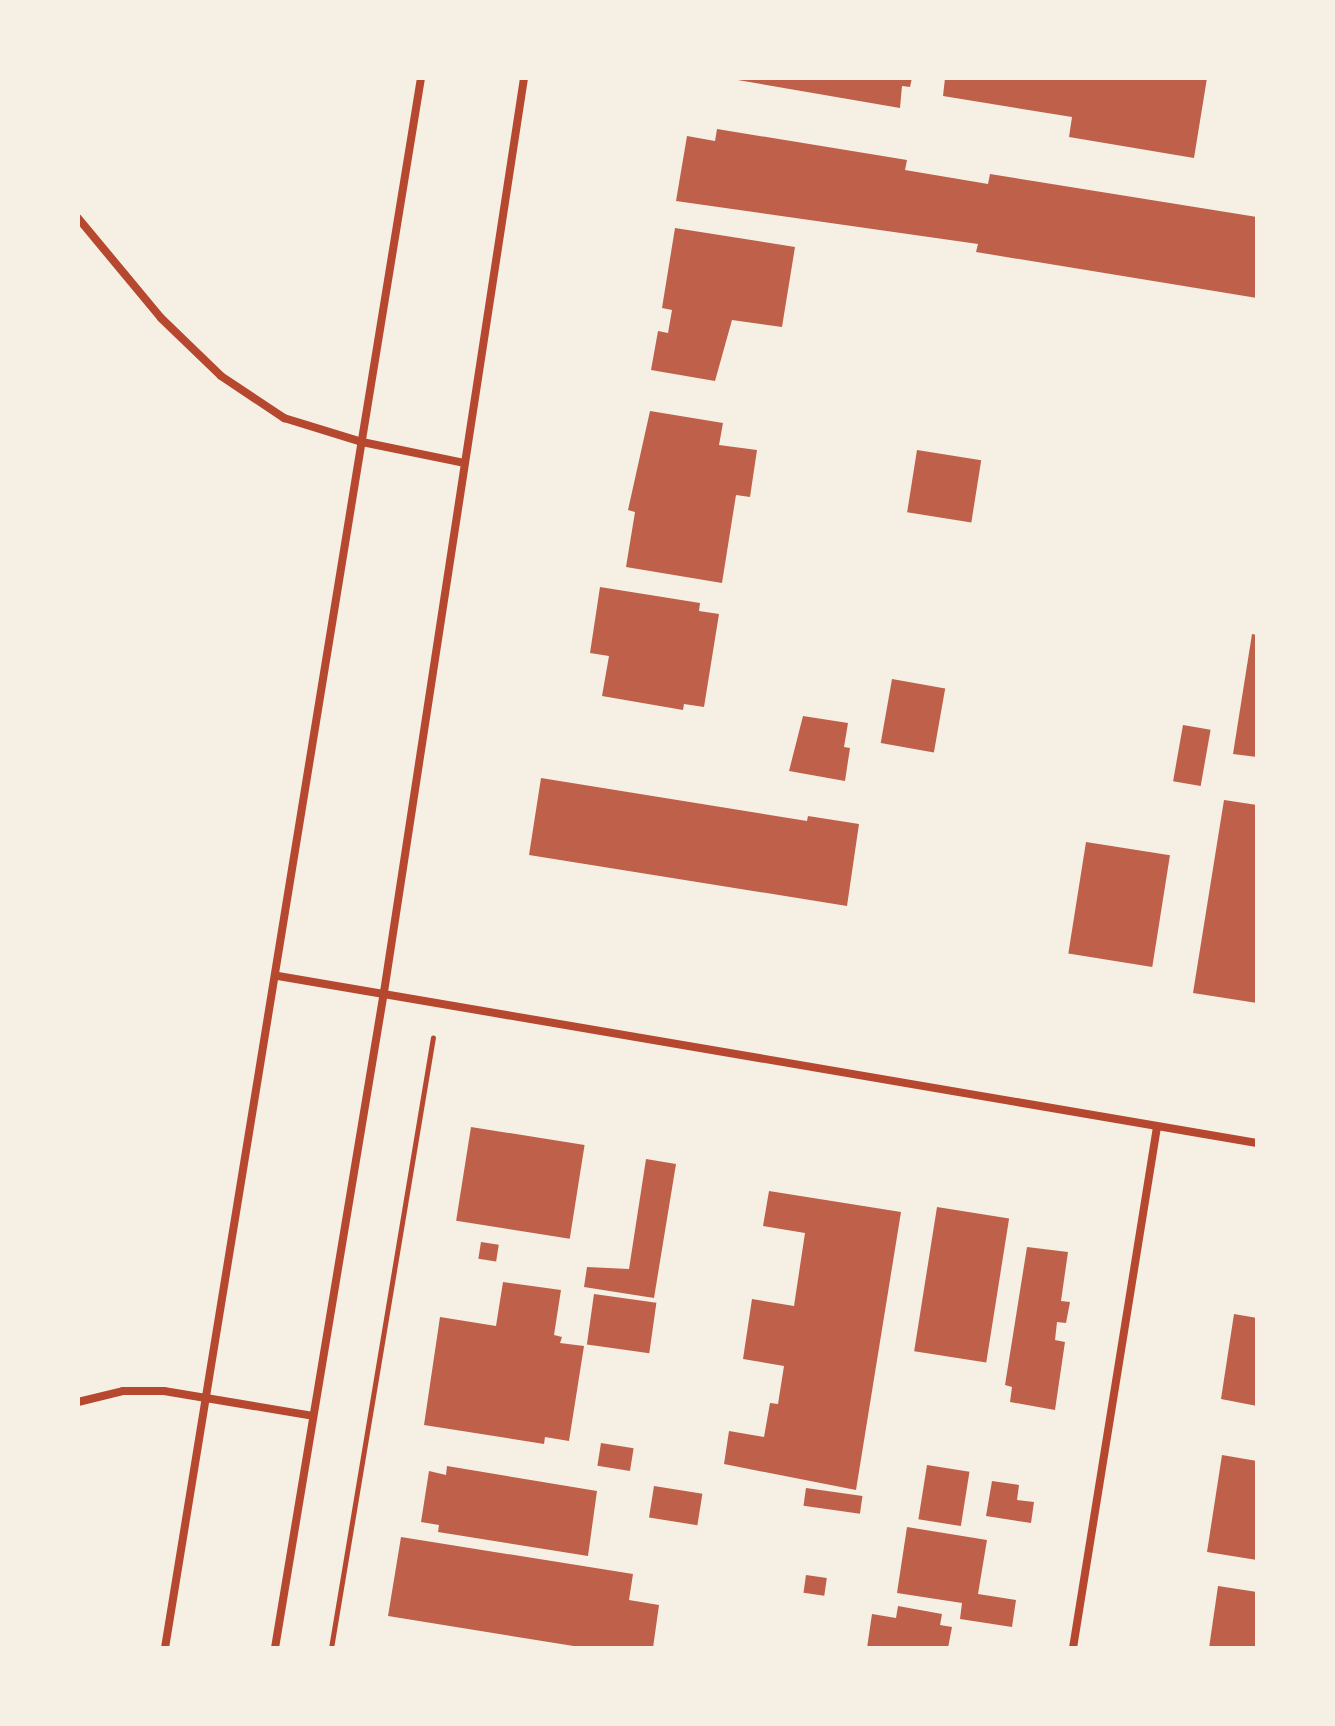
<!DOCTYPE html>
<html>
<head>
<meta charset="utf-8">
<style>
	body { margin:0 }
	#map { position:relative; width:1335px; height:1726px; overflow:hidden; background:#f6efe4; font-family:"DM Sans",sans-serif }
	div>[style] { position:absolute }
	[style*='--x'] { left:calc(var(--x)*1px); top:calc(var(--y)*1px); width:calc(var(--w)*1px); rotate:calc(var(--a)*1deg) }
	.building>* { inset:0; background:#bf614a; transform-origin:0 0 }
	.path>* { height:5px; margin:-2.5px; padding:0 2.5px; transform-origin:2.5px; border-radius:2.5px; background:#b5482f }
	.minor>* { height:8px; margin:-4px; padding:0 4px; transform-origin:4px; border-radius:4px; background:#b5482f }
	span { translate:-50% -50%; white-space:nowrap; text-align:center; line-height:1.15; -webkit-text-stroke:6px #f6efe4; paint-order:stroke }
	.frame { position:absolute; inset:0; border:80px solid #f6efe4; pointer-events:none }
</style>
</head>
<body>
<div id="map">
	<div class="building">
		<div style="clip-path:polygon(726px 78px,912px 78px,910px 87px,902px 86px,900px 108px)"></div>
		<div style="clip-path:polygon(945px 78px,1207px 78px,1194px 158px,1069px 137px,1072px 117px,943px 96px)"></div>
		<div style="clip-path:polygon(717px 129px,907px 160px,905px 170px,988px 184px,990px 174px,1257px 217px,1257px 298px,976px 252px,978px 244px,676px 201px,687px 136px,715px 141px)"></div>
		<div style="clip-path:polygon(675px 228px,795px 247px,782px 327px,732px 320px,715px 381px,651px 370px,658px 331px,668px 333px,672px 310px,662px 308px)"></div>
		<div style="clip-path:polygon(650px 411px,723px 423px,719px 445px,757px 450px,750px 497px,736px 495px,722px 583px,626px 567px,635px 512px,628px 510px)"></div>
		<div style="left:917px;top:450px;width:65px;height:63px;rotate:9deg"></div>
		<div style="clip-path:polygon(600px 587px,700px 603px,699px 611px,719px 614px,704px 707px,684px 704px,683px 710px,602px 696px,609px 656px,590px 653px)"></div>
		<div style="clip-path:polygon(1252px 634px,1257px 635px,1257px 757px,1233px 754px)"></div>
		<div style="left:892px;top:679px;width:54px;height:65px;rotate:10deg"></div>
		<div style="clip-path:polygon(803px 716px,848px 723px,844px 747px,850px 748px,845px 781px,789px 771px)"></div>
		<div style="left:1183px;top:725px;width:28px;height:57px;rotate:10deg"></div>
		<div style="clip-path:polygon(541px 778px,807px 821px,808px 816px,859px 824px,847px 906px,529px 855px)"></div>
		<div style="clip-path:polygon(1224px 800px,1257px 805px,1257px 1003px,1193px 993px)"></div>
		<div style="left:1086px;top:842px;width:85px;height:113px;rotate:9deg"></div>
		<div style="left:471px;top:1127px;width:115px;height:95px;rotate:9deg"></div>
		<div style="clip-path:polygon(646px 1159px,676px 1164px,654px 1298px,584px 1287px,587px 1267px,629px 1269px)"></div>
		<div style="clip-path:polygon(769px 1191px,901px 1212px,856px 1490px,724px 1464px,729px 1431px,764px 1437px,770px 1403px,778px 1404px,784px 1366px,743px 1359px,752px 1299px,794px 1306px,805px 1233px,763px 1226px)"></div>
		<div style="left:937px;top:1207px;width:73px;height:146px;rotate:9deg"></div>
		<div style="left:481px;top:1242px;width:18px;height:17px;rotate:9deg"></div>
		<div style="clip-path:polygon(1027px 1247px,1068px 1252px,1061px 1301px,1070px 1302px,1066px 1323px,1057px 1322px,1055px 1340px,1065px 1342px,1055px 1410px,1010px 1402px,1012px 1387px,1005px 1385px)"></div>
		<div style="clip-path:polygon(503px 1282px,561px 1290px,554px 1335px,562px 1337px,560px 1343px,584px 1346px,569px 1441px,545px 1437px,544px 1444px,424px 1425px,440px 1317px,496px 1326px)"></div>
		<div style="left:594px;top:1294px;width:63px;height:51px;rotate:8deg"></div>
		<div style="clip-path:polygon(1234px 1314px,1257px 1318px,1257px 1406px,1221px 1399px)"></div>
		<div style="left:601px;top:1443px;width:33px;height:23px;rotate:9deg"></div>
		<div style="clip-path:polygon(1222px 1455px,1257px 1461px,1257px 1560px,1207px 1552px)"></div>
		<div style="left:927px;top:1465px;width:43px;height:55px;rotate:9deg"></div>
		<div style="clip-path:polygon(447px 1466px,597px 1491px,588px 1556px,438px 1532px,439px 1525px,421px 1522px,429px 1471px,446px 1475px)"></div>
		<div style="clip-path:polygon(992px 1481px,1019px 1485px,1017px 1500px,1034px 1502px,1031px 1523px,986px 1516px)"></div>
		<div style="left:654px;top:1486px;width:49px;height:32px;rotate:9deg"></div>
		<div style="left:806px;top:1488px;width:57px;height:18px;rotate:8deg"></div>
		<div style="clip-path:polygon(907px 1527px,987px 1540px,978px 1594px,1016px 1600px,1012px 1627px,960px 1619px,962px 1603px,897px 1593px)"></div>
		<div style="clip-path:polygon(401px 1537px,633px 1574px,629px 1600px,659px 1605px,653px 1648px,586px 1648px,388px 1616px)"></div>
		<div style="left:806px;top:1575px;width:21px;height:18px;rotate:8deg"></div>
		<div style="clip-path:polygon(1218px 1586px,1257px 1592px,1257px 1648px,1209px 1648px)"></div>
		<div style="clip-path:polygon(898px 1606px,942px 1614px,940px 1625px,952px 1627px,948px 1648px,867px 1648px,872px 1614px,896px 1618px)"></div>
	</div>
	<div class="path">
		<div style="--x:331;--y:1648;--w:619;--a:-80.52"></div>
	</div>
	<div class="minor">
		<div style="--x:78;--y:218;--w:130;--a:50.3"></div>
		<div style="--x:161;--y:318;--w:83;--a:44"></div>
		<div style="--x:221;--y:376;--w:76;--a:33.7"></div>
		<div style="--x:284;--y:418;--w:82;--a:17.1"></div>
		<div style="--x:362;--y:442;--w:104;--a:11.6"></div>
		<div style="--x:278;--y:976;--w:993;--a:9.68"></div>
		<div style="--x:78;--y:1402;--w:46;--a:-13.7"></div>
		<div style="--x:123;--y:1391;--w:41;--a:0"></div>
		<div style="--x:164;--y:1391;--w:151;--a:9.5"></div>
		<div style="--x:165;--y:1648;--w:1591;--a:-80.74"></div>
		<div style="--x:275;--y:1648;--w:665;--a:-80.57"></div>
		<div style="--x:384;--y:992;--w:925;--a:-81.29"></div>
		<div style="--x:1073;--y:1648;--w:528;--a:-80.84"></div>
	</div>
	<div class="frame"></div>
</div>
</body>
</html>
